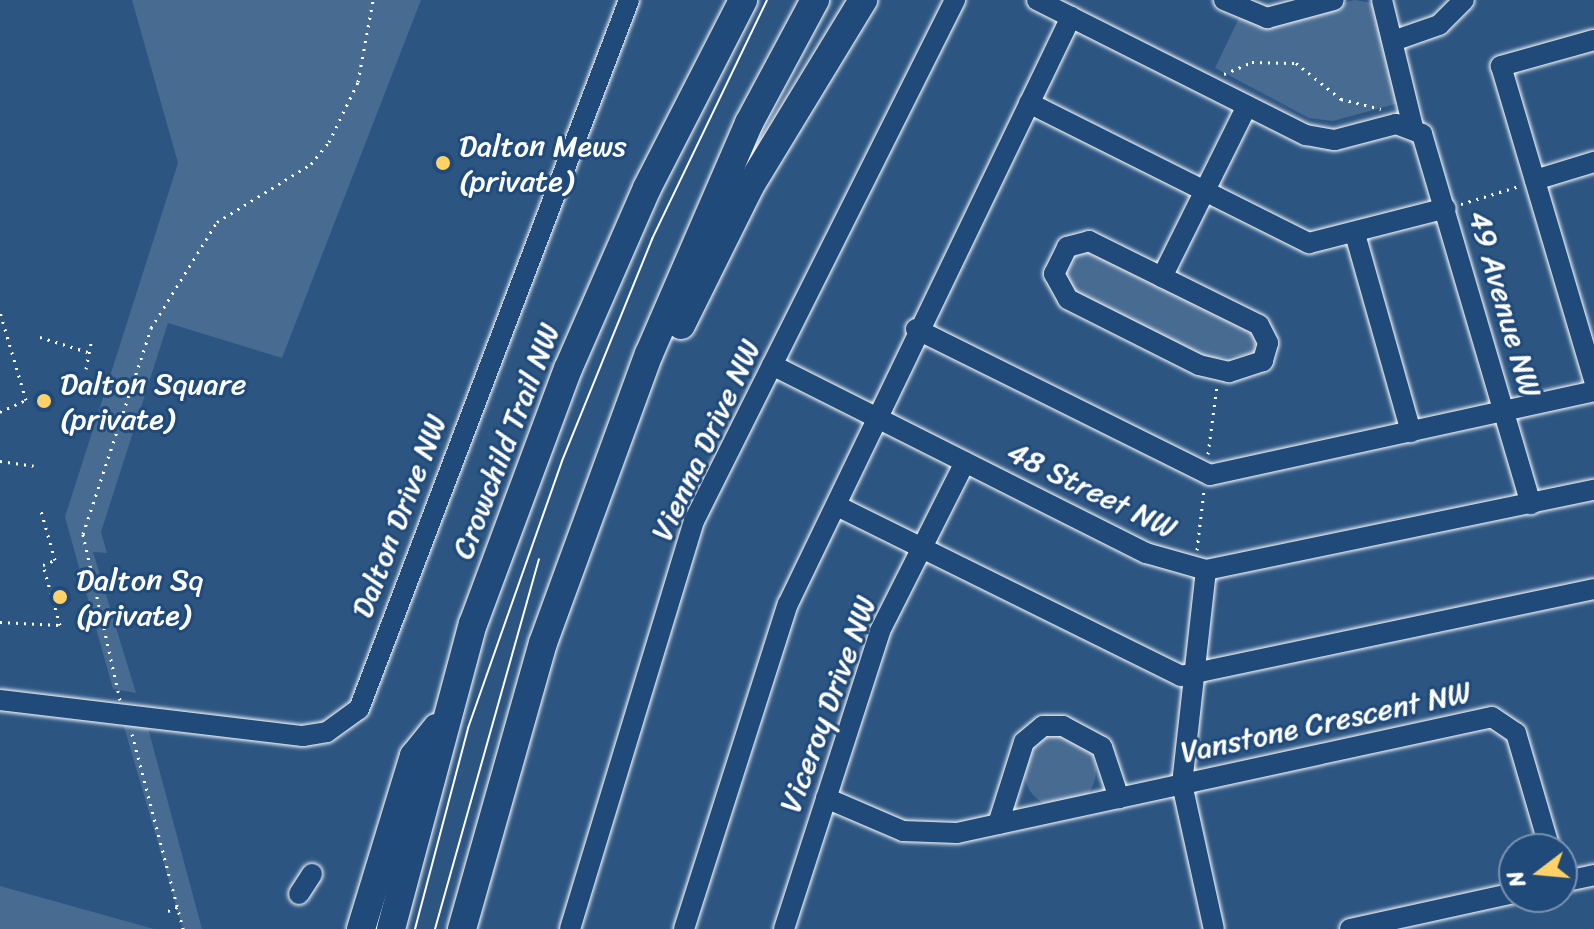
<!DOCTYPE html>
<html>
<head>
<meta charset="utf-8">
<style>
	body { margin:0 }
	#map { position:relative; width:1594px; height:929px; overflow:hidden; background:#2c5582; font-family:Sriracha,sans-serif }
	div>[style] { position:absolute }
	[style*='--x'] { left:calc(var(--x)*1px); top:calc(var(--y)*1px); width:calc(var(--w)*1px); rotate:calc(var(--a)*1deg) }
	.green>* { inset:0; background:#486b92 }
	.round { border-radius:50% }
	.path>* { height:3px; margin-top:-1.5px; transform-origin:0; background:repeating-linear-gradient(90deg,#fff 0 2px,transparent 0 8px) }
	.roads { filter:drop-shadow(0 0 2px #fff) drop-shadow(0 0 2px #fff) }
	.minor>* { height:20px; margin:-10px; padding:0 10px; transform-origin:10px; border-radius:10px; background:#1f4a7a }
	.highway>* { height:28px; margin:-14px; padding:0 14px; transform-origin:14px; border-radius:14px; background:#1f4a7a }
	.tram>* { height:2px; margin:-1px; padding:0 1px; transform-origin:1px; border-radius:1px; background:#fff }
	.dots>* { width:22px; height:22px; translate:-50% -50%; box-sizing:border-box; border:4px solid #1f4a7a; border-radius:50% }
	span { translate:-50% -50%; white-space:nowrap; text-align:center; line-height:1.15; -webkit-text-stroke:6px #1f4a7a; paint-order:stroke }
	.poi-label { font-size:30px; color:#fff }
	.left { translate:0 -50%; text-align:left }
	.street-label { font-size:30px; color:#fff }
	.north { position:absolute; left:1498px; top:833px; width:80px; height:80px; box-sizing:border-box; background:#1f4a7a; border:2px solid #7992af; border-radius:50%; rotate:254deg; font-size:22px; font-weight:700; line-height:32px; text-align:center; color:#fff }
	.north::after { content:''; display:block; margin:auto; width:28px; height:36px; background:#ffd166; clip-path:polygon(50% 0,100% 100%,50% 72%,0 100%) }
</style>
</head>
<body>
<div id="map">
	<div class="green">
		<div style="clip-path:polygon(132px 0,421px 0,282px 358px,168px 323px,101px 532px,107px 553px,93px 552px,136px 693px,113px 689px,65px 517px,178px 163px)"></div>
		<div style="clip-path:polygon(1354px 0,1373px 3px,1399px 103px,1333px 121px,1309px 118px,1215px 68px,1240px 16px,1271px 26px)"></div>
		<div style="clip-path:polygon(1089px 252px,1254px 333px,1256px 354px,1208px 359px,1072px 292px,1064px 277px,1071px 257px)"></div>
		<div style="clip-path:polygon(123px 723px,148px 728px,202px 929px,183px 929px)"></div>
		<div class="round" style="left:1024px;top:735px;width:72px;height:72px"></div>
		<div style="clip-path:polygon(0 886px,154px 929px,0 929px)"></div>
	</div>
	<div class="path">
		<div style="--x:1224;--y:74;--w:30;--a:-23"></div>
		<div style="--x:1252;--y:62;--w:44;--a:1.3"></div>
		<div style="--x:1296;--y:63;--w:58;--a:38.7"></div>
		<div style="--x:1341;--y:99;--w:41;--a:14"></div>
		<div style="--x:1461;--y:204;--w:61;--a:-17.2"></div>
		<div style="--x:40;--y:337;--w:50;--a:17.4"></div>
		<div style="--x:86;--y:369;--w:26;--a:-79"></div>
		<div style="--x:0;--y:412;--w:29;--a:-25"></div>
		<div style="--x:26;--y:400;--w:92;--a:-106.5"></div>
		<div style="--x:1208;--y:454;--w:69;--a:-82.5"></div>
		<div style="--x:0;--y:461;--w:34;--a:8"></div>
		<div style="--x:1197;--y:550;--w:60;--a:-83.3"></div>
		<div style="--x:0;--y:622;--w:60;--a:2.9"></div>
		<div style="--x:60;--y:625;--w:62;--a:-105.8"></div>
		<div style="--x:43;--y:565;--w:13;--a:-23"></div>
		<div style="--x:55;--y:560;--w:51;--a:-105.9"></div>
		<div style="--x:120;--y:700;--w:170;--a:-102.6"></div>
		<div style="--x:83;--y:534;--w:217;--a:-71.7"></div>
		<div style="--x:151;--y:328;--w:125;--a:-58.1"></div>
		<div style="--x:217;--y:222;--w:110;--a:-31.7"></div>
		<div style="--x:311;--y:164;--w:28;--a:-51"></div>
		<div style="--x:329;--y:142;--w:67;--a:-64.2"></div>
		<div style="--x:358;--y:82;--w:83;--a:-79.6"></div>
		<div style="--x:132;--y:734;--w:202;--a:75.3"></div>
		<div style="--x:168;--y:911;--w:13;--a:-23"></div>
	</div>
	<div class="roads">
		<div class="minor">
			<div style="--x:1037;--y:0;--w:301;--a:26.7"></div>
			<div style="--x:1306;--y:135;--w:29;--a:10"></div>
			<div style="--x:1335;--y:140;--w:63;--a:-14.7"></div>
			<div style="--x:1396;--y:124;--w:28;--a:21"></div>
			<div style="--x:1422;--y:134;--w:386;--a:73.6"></div>
			<div style="--x:1224;--y:0;--w:47;--a:22.7"></div>
			<div style="--x:1267;--y:18;--w:69;--a:-15"></div>
			<div style="--x:1382;--y:0;--w:131;--a:76.3"></div>
			<div style="--x:1594;--y:40;--w:97;--a:164.4"></div>
			<div style="--x:1501;--y:66;--w:327;--a:73.5"></div>
			<div style="--x:1393;--y:41;--w:49;--a:-19.2"></div>
			<div style="--x:1439;--y:25;--w:35;--a:-45"></div>
			<div style="--x:1029;--y:103;--w:313;--a:26.6"></div>
			<div style="--x:1309;--y:243;--w:141;--a:-14.3"></div>
			<div style="--x:1535;--y:180;--w:62;--a:-17"></div>
			<div style="--x:1355;--y:234;--w:206;--a:74.2"></div>
			<div style="--x:1162;--y:277;--w:108;--a:26.3"></div>
			<div style="--x:1259;--y:325;--w:20;--a:63"></div>
			<div style="--x:1268;--y:343;--w:19;--a:106"></div>
			<div style="--x:1263;--y:361;--w:36;--a:162"></div>
			<div style="--x:1229;--y:372;--w:31;--a:-167"></div>
			<div style="--x:1199;--y:365;--w:147;--a:-153.3"></div>
			<div style="--x:1068;--y:299;--w:29;--a:-119"></div>
			<div style="--x:1054;--y:274;--w:30;--a:-64"></div>
			<div style="--x:1067;--y:247;--w:23;--a:-15"></div>
			<div style="--x:1089;--y:241;--w:81;--a:26.3"></div>
			<div style="--x:1162;--y:277;--w:191;--a:-63.6"></div>
			<div style="--x:916;--y:329;--w:328;--a:26.4"></div>
			<div style="--x:1210;--y:475;--w:393;--a:-12.3"></div>
			<div style="--x:772;--y:365;--w:419;--a:26.7"></div>
			<div style="--x:1146;--y:553;--w:62;--a:15.8"></div>
			<div style="--x:1206;--y:570;--w:396;--a:-11.7"></div>
			<div style="--x:837;--y:506;--w:384;--a:26.3"></div>
			<div style="--x:1181;--y:676;--w:422;--a:-11.9"></div>
			<div style="--x:1206;--y:570;--w:215;--a:96.4"></div>
			<div style="--x:1182;--y:784;--w:148;--a:77.6"></div>
			<div style="--x:0;--y:700;--w:305;--a:6.8"></div>
			<div style="--x:303;--y:736;--w:24;--a:-9"></div>
			<div style="--x:327;--y:732;--w:39;--a:-36"></div>
			<div style="--x:359;--y:709;--w:759;--a:-69.15"></div>
			<div style="--x:826;--y:798;--w:84;--a:23.2"></div>
			<div style="--x:903;--y:831;--w:54;--a:2.1"></div>
			<div style="--x:957;--y:833;--w:547;--a:-12.23"></div>
			<div style="--x:1492;--y:717;--w:29;--a:34"></div>
			<div style="--x:1516;--y:733;--w:121;--a:73.7"></div>
			<div style="--x:998;--y:824;--w:86;--a:-72.4"></div>
			<div style="--x:1024;--y:742;--w:25;--a:-40"></div>
			<div style="--x:1043;--y:726;--w:20;--a:0"></div>
			<div style="--x:1063;--y:726;--w:44;--a:28.3"></div>
			<div style="--x:1102;--y:747;--w:54;--a:71.6"></div>
			<div style="--x:1562;--y:882;--w:33;--a:-12"></div>
			<div style="--x:299;--y:894;--w:24;--a:-57"></div>
			<div style="--x:570;--y:929;--w:426;--a:-73.1"></div>
			<div style="--x:694;--y:521;--w:583;--a:-63.39"></div>
			<div style="--x:684;--y:929;--w:341;--a:-72.3"></div>
			<div style="--x:788;--y:604;--w:652;--a:-64.26"></div>
			<div style="--x:784;--y:929;--w:313;--a:-72.1"></div>
			<div style="--x:880;--y:631;--w:189;--a:-63.3"></div>
			<div style="--x:1350;--y:929;--w:168;--a:-12.4"></div>
		</div>
		<div class="highway">
			<div style="--x:681;--y:325;--w:155;--a:-63.6"></div>
			<div style="--x:750;--y:186;--w:218;--a:-58.7"></div>
			<div style="--x:361;--y:929;--w:181;--a:-73"></div>
			<div style="--x:414;--y:756;--w:36;--a:-51"></div>
			<div style="--x:391;--y:929;--w:316;--a:-75"></div>
			<div style="--x:473;--y:624;--w:272;--a:-69.6"></div>
			<div style="--x:568;--y:369;--w:197;--a:-66.4"></div>
			<div style="--x:647;--y:188;--w:211;--a:-62.9"></div>
			<div style="--x:462;--y:929;--w:297;--a:-74.2"></div>
			<div style="--x:543;--y:643;--w:308;--a:-69.9"></div>
			<div style="--x:649;--y:354;--w:252;--a:-66.6"></div>
			<div style="--x:749;--y:123;--w:140;--a:-61.8"></div>
		</div>
	</div>
	<div class="tram">
		<div style="--x:415;--y:929;--w:208;--a:-75.2"></div>
		<div style="--x:468;--y:728;--w:283;--a:-70.6"></div>
		<div style="--x:562;--y:461;--w:240;--a:-67.9"></div>
		<div style="--x:652;--y:239;--w:265;--a:-64.3"></div>
		<div style="--x:435;--y:929;--w:384;--a:-74.3"></div>
	</div>
	<div class="dots">
		<div style="left:443px;top:163px;background:#ffd166"></div>
		<div style="left:44px;top:401px;background:#ffd166"></div>
		<div style="left:60px;top:597px;background:#ffd166"></div>
	</div>
	<div class="poi-label">
		<span class="left" style="left:459px;top:163px">Dalton Mews<br>(private)</span>
		<span class="left" style="left:60px;top:401px">Dalton Square<br>(private)</span>
		<span class="left" style="left:76px;top:597px">Dalton Sq<br>(private)</span>
	</div>
	<div class="street-label">
		<span style="left:1505px;top:304px;rotate:74deg">49 Avenue NW</span>
		<span style="left:706px;top:440px;rotate:-65deg">Vienna Drive NW</span>
		<span style="left:506px;top:441px;rotate:-69deg">Crowchild Trail NW</span>
		<span style="left:1092px;top:490px;rotate:26deg">48 Street NW</span>
		<span style="left:399px;top:516px;rotate:-69deg">Dalton Drive NW</span>
		<span style="left:828px;top:704px;rotate:-70deg">Viceroy Drive NW</span>
		<span style="left:1326px;top:722px;rotate:-12deg">Vanstone Crescent NW</span>
	</div>
	<div class="north">N</div>
</div>
</body>
</html>
